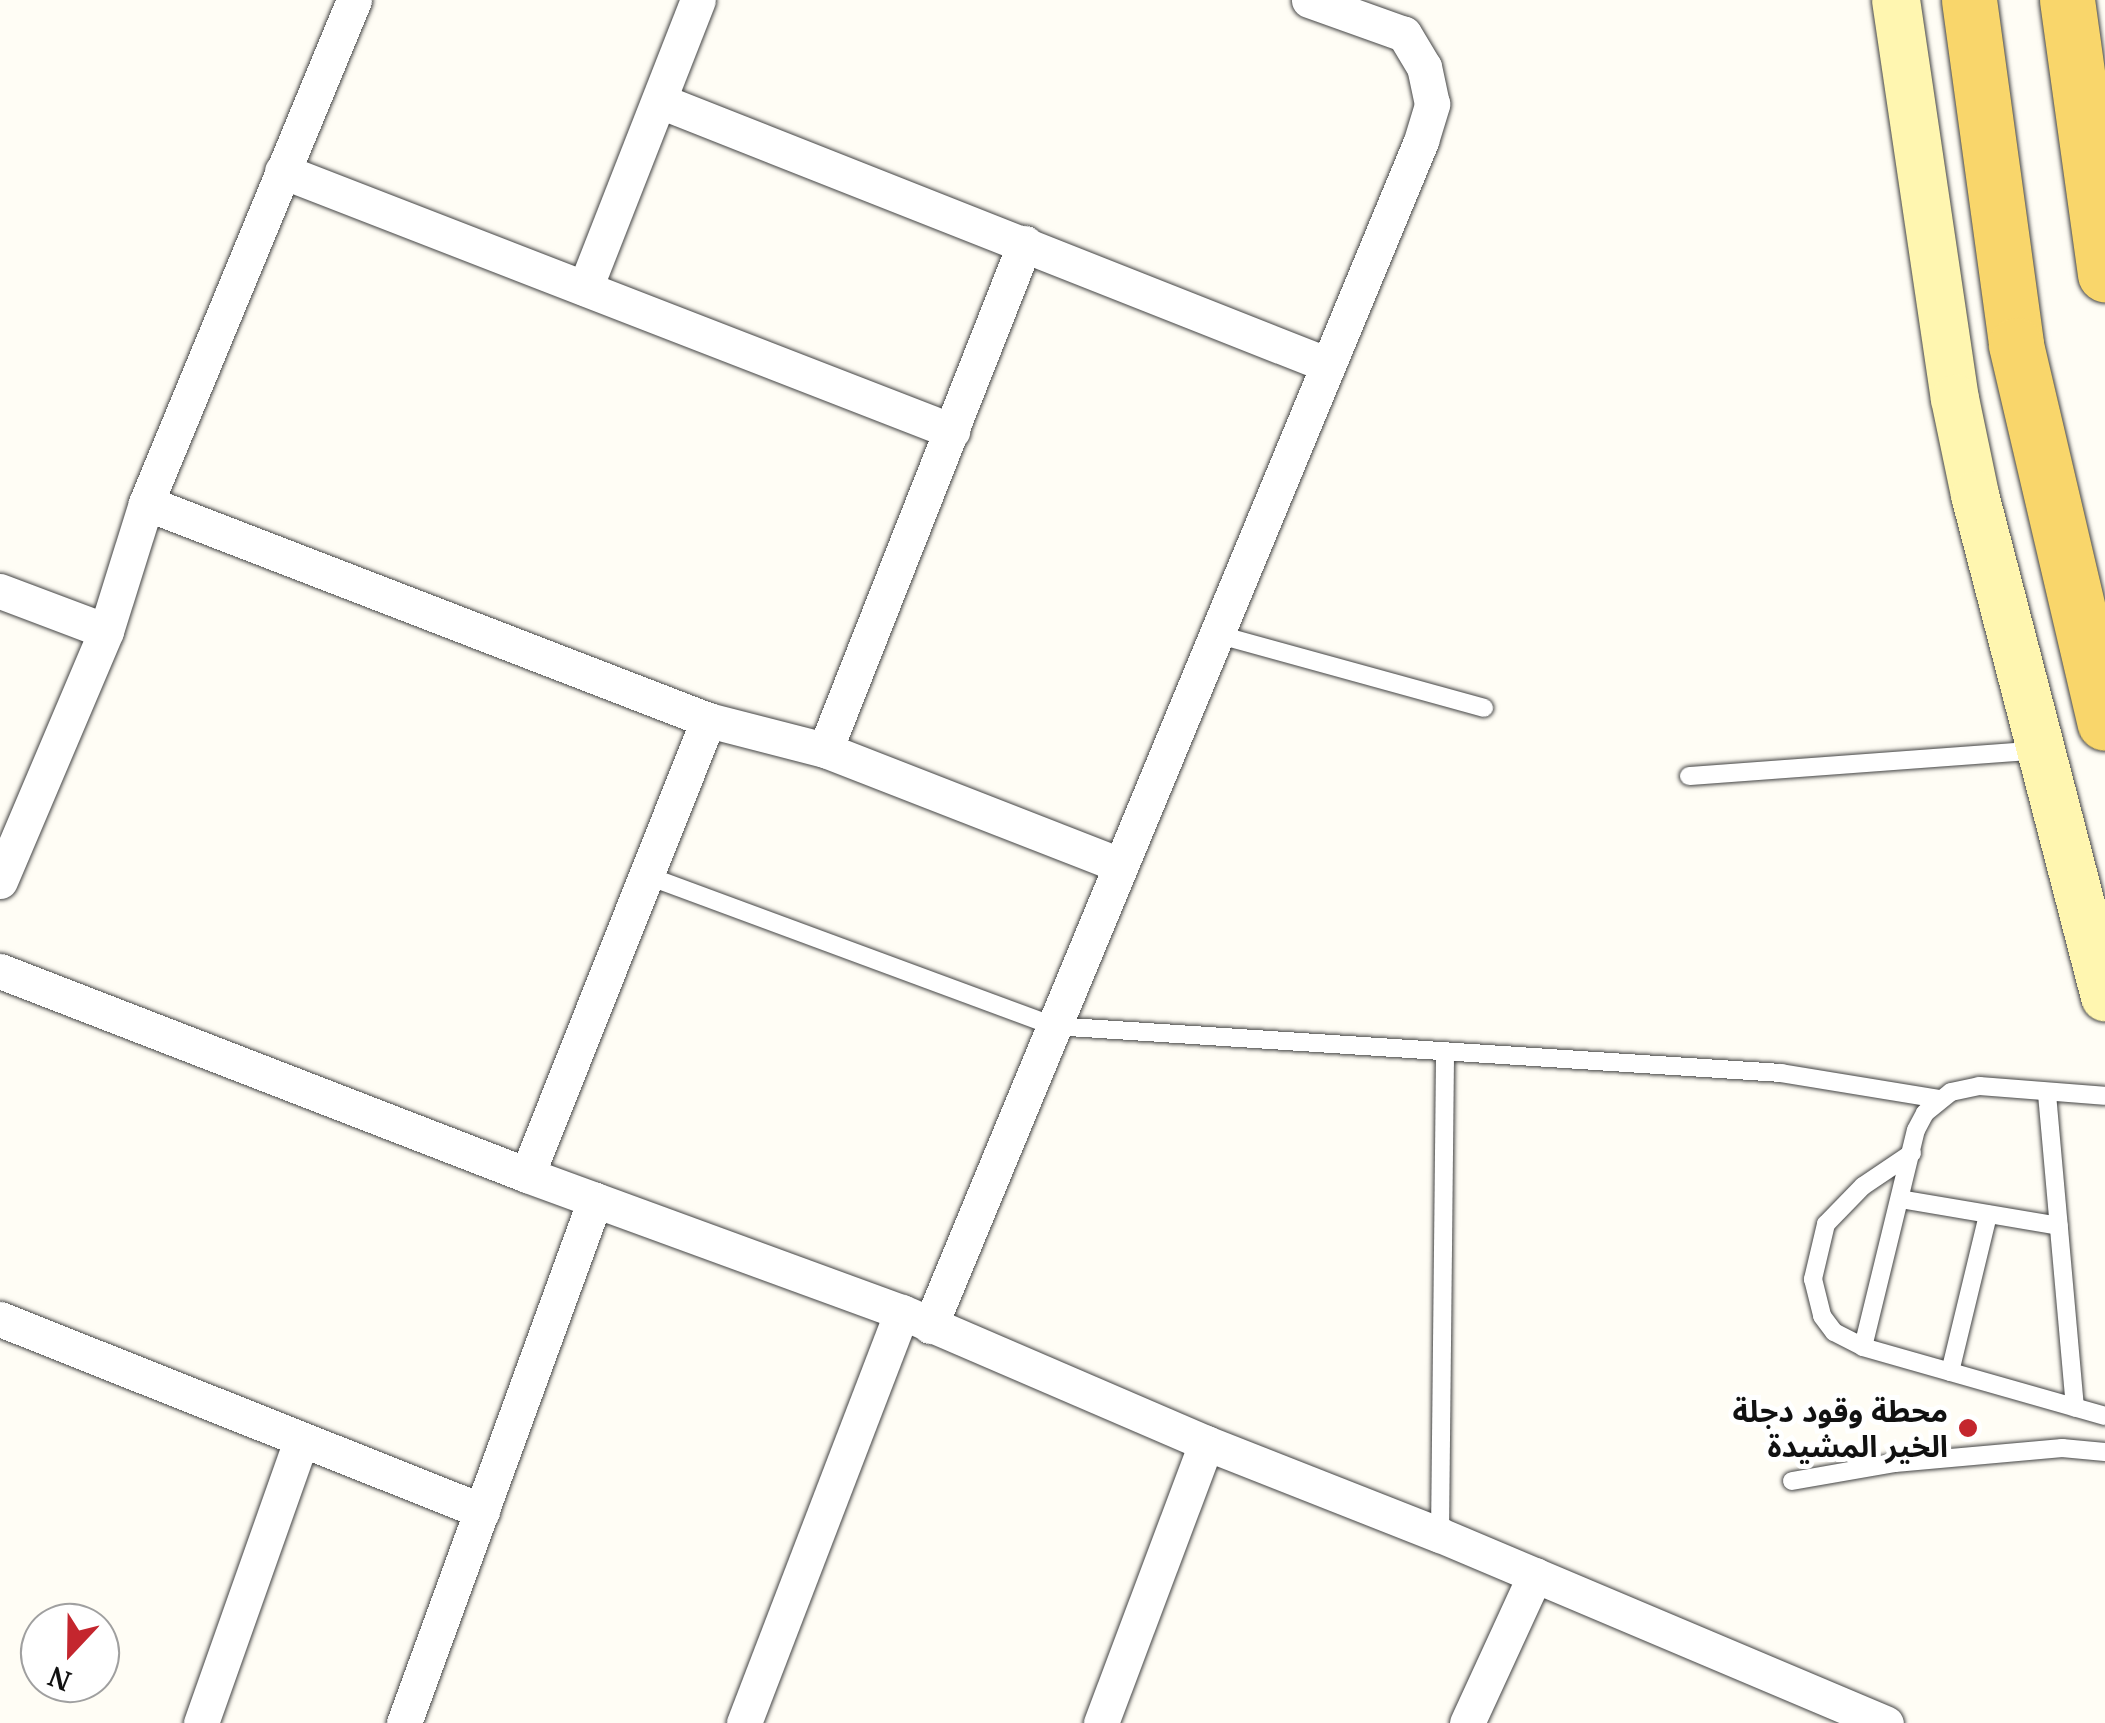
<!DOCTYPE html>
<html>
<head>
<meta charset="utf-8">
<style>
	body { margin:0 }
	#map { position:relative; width:2105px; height:1723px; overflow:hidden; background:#fffdf5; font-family:"PT Serif","Noto Sans Arabic",serif }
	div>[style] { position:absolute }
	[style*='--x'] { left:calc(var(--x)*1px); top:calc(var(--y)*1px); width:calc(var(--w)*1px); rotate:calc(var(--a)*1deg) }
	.roads { filter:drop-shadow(0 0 2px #444) drop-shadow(0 0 2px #444) }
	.lane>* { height:18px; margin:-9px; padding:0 9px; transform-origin:9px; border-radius:9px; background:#fff }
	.street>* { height:35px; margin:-17.5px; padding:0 17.5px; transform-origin:17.5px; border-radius:17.5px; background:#fff }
	.secondary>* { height:48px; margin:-24px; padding:0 24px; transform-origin:24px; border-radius:24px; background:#fff6b0 }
	.primary>* { height:55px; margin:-27.5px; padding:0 27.5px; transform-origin:27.5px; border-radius:27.5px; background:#f9d66b }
	.dots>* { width:28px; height:28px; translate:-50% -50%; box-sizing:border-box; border:5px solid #fff; border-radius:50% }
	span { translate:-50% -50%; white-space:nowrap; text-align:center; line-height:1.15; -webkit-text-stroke:10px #fff; paint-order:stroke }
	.poi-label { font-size:30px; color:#111; font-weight:700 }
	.right { translate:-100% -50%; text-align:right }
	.north { position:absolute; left:20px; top:1603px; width:100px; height:100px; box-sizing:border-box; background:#fff; border:2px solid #a0a0a0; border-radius:50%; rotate:202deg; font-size:28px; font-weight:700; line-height:40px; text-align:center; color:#111 }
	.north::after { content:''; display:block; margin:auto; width:35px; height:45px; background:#c4262e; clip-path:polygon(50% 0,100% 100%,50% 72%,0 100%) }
</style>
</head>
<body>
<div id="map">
	<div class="roads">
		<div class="lane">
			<div style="--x:1216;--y:634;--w:278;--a:15.4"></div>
			<div style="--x:1689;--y:776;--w:352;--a:-4.2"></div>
			<div style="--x:648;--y:876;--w:432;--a:20.3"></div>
			<div style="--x:1053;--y:1026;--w:730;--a:3.69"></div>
			<div style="--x:1781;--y:1073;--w:160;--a:9.3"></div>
			<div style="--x:2047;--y:1094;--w:315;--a:84.9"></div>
			<div style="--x:1912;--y:1153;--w:59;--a:146"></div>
			<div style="--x:1863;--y:1186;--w:53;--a:134.2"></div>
			<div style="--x:1826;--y:1224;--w:57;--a:103.3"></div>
			<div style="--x:1813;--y:1279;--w:38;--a:76"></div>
			<div style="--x:1822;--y:1316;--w:20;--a:53"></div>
			<div style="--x:1834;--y:1332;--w:33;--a:27"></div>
			<div style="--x:1863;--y:1347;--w:252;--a:15.9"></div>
			<div style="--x:1900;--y:1199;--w:161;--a:9.6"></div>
			<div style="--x:1863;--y:1347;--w:223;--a:-76.3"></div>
			<div style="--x:1916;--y:1130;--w:19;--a:-62"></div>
			<div style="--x:1925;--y:1113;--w:33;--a:-39"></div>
			<div style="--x:1951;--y:1092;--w:29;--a:-12"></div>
			<div style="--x:1979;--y:1086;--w:126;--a:4.5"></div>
			<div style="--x:1950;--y:1372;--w:162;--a:-76.4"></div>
			<div style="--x:1792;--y:1481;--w:105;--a:-9.9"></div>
			<div style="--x:1895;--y:1463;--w:168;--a:-5.1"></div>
			<div style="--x:2062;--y:1448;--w:43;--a:5.3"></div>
			<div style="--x:1440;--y:1535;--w:484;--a:-89.4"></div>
		</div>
		<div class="street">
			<div style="--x:660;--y:101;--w:718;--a:21.56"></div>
			<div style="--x:282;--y:171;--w:719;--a:21.21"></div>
			<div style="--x:585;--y:288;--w:309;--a:-68.6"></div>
			<div style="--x:146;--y:503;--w:602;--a:21.11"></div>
			<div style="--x:708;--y:720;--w:121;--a:14.4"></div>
			<div style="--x:825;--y:750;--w:545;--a:-68.47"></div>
			<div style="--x:0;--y:591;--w:113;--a:20.7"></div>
			<div style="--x:825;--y:750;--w:317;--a:21.3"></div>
			<div style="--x:0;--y:881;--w:272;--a:-67"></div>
			<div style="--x:106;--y:631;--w:134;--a:-72.6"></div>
			<div style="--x:146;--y:503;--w:544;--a:-67.53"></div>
			<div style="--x:0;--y:971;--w:565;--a:21.16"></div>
			<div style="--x:527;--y:1175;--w:399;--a:20.1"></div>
			<div style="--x:902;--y:1312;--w:331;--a:23.3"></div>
			<div style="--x:1206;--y:1443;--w:251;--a:21.5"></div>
			<div style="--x:1440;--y:1535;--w:484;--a:22.9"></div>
			<div style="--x:527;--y:1175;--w:490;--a:-68.3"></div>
			<div style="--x:0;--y:1319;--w:519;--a:21.72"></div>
			<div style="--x:930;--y:1326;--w:1283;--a:-67.49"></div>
			<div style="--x:1421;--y:141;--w:39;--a:-73"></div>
			<div style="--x:1432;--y:104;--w:38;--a:-102"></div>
			<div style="--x:1424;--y:67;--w:39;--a:-121"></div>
			<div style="--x:1404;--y:34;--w:101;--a:-160.3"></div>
			<div style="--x:201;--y:1723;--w:299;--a:-70.5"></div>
			<div style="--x:404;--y:1723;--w:557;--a:-69.94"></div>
			<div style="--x:744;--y:1723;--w:440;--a:-69"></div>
			<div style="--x:1101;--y:1723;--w:299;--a:-69.4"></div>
			<div style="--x:1467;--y:1723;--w:163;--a:-65.3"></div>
		</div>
		<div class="secondary">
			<div style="--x:1896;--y:0;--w:403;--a:81.6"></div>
			<div style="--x:1955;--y:399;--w:98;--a:78.2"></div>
			<div style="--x:1975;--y:495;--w:519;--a:75.48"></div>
		</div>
		<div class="primary">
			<div style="--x:1969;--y:0;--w:348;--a:82.2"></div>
			<div style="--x:2016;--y:345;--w:388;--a:76.8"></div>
			<div style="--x:2067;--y:0;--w:277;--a:82.1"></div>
		</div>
	</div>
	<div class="dots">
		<div style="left:1968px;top:1428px;background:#c4262e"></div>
	</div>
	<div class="poi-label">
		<span class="right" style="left:1948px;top:1428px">محطة وقود دجلة<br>الخير المشيدة</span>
	</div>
	<div class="north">N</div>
</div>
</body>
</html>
